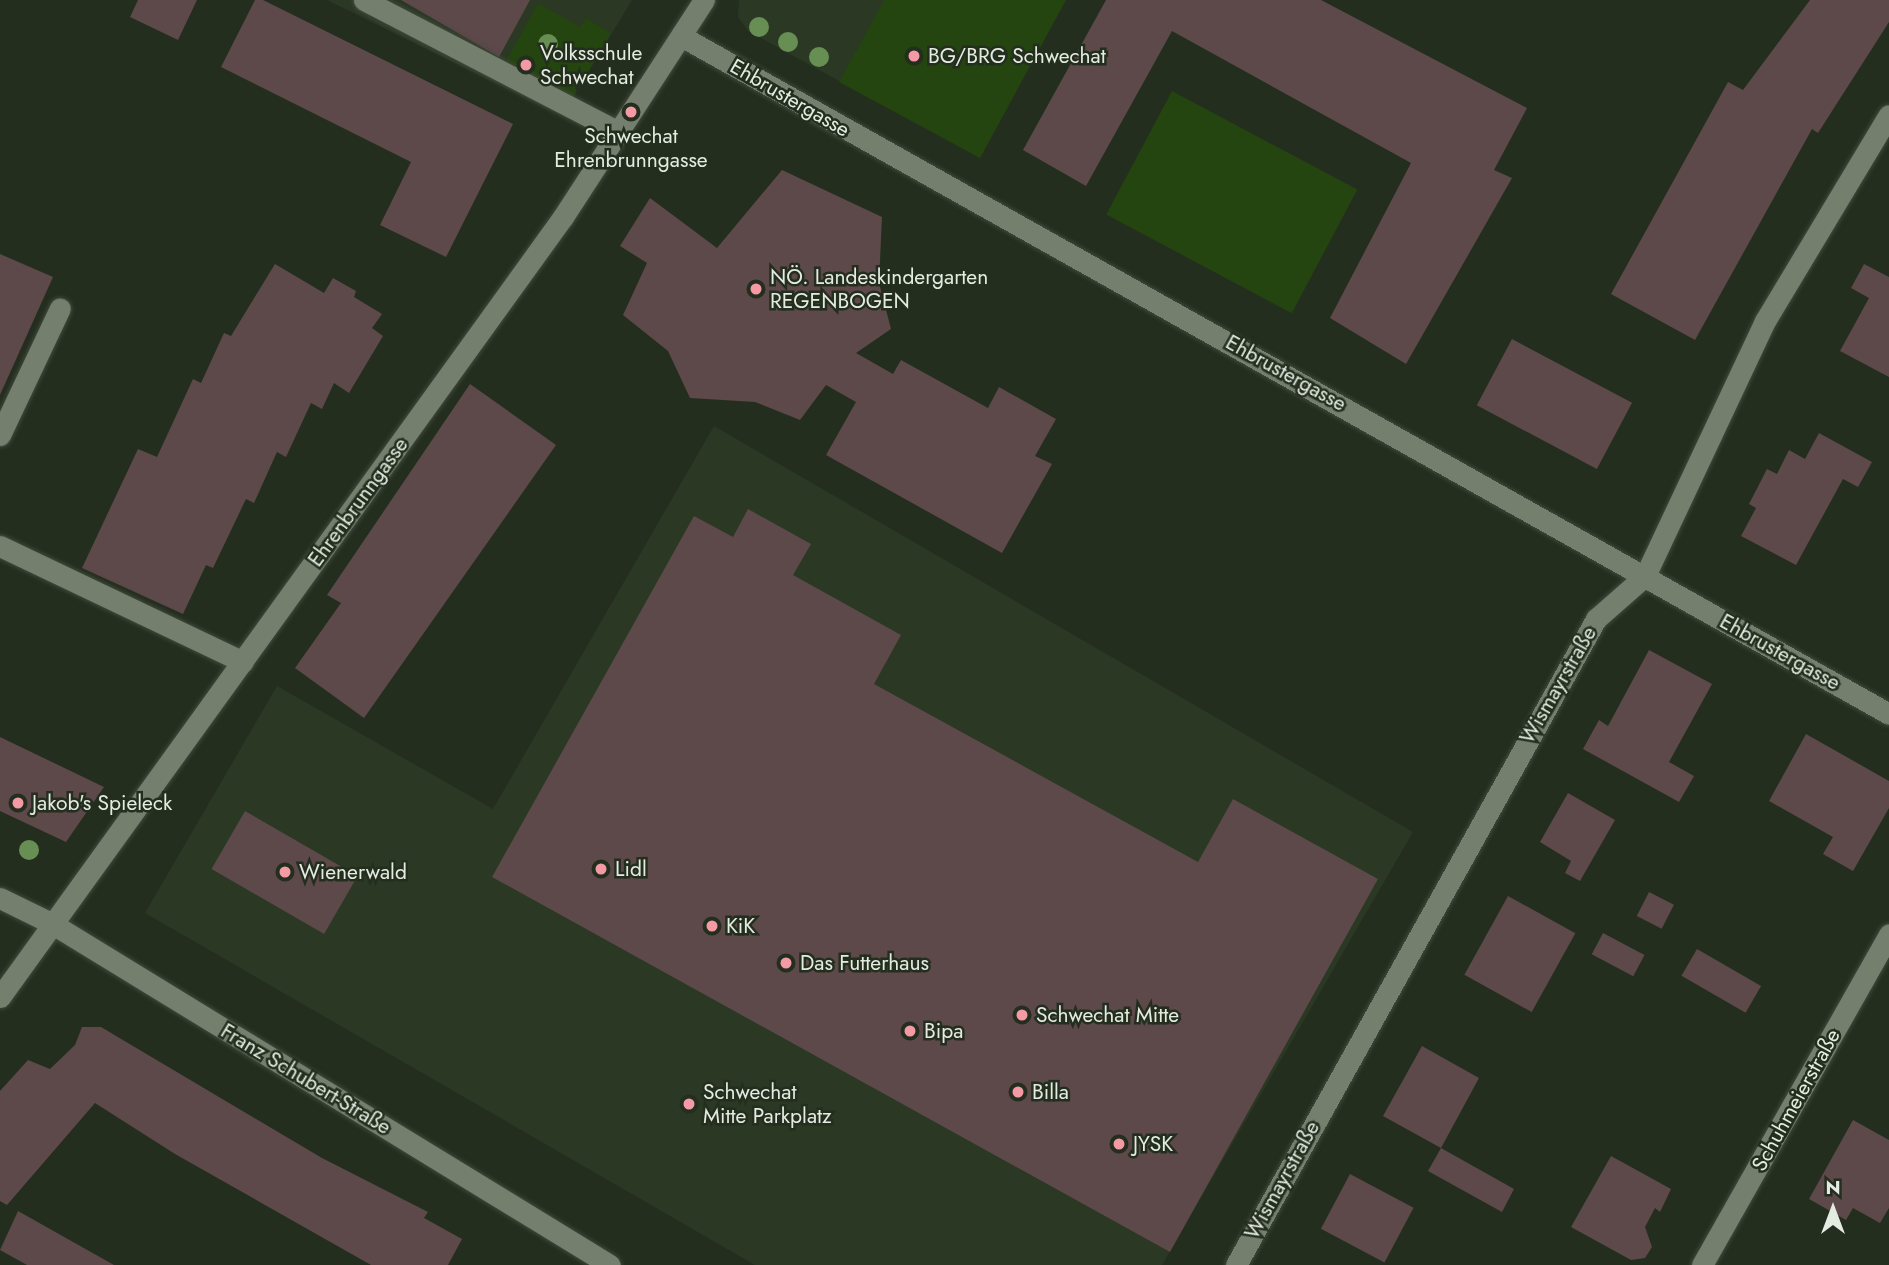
<!DOCTYPE html>
<html>
<head>
<meta charset="utf-8">
<style>
	body { margin:0 }
	#map { position:relative; width:1889px; height:1265px; overflow:hidden; background:#242e1f; font-family:Jost,sans-serif }
	div>[style] { position:absolute }
	[style*='--x'] { left:calc(var(--x)*1px); top:calc(var(--y)*1px); width:calc(var(--w)*1px); rotate:calc(var(--a)*1deg) }
	.built>* { inset:0; background:#2b3824 }
	.green>* { inset:0; background:#244410; transform-origin:0 0 }
	.building>* { inset:0; background:#5d484a; transform-origin:0 0 }
	.roads { filter:drop-shadow(0 0 2px #41493c) drop-shadow(0 0 2px #41493c) }
	.lane>* { height:21px; margin:-10.5px; padding:0 10.5px; transform-origin:10.5px; border-radius:10.5px; background:#747f6e }
	.street>* { height:21px; margin:-10.5px; padding:0 10.5px; transform-origin:10.5px; border-radius:10.5px; background:#747f6e }
	.trees>* { width:20px; height:20px; margin:-10px; border-radius:50%; background:#688f53 }
	.dots>* { width:19px; height:19px; translate:-50% -50%; box-sizing:border-box; border:4px solid #242e1f; border-radius:50% }
	span { translate:-50% -50%; white-space:nowrap; text-align:center; line-height:1.15; -webkit-text-stroke:5px #242e1f; paint-order:stroke }
	.poi-label { font-size:21px; color:#e4ebe1 }
	.left { translate:0 -50%; text-align:left }
	.street-label { font-size:21px; color:#e4ebe1 }
	.north { position:absolute; left:1798px; top:1174px; width:70px; height:70px; -webkit-text-stroke:5px #242e1f; paint-order:stroke; rotate:0deg; font-size:19px; font-weight:700; line-height:28px; text-align:center; color:#e4ebe1 }
	.north::after { content:''; display:block; margin:auto; width:24px; height:32px; background:#e4ebe1; clip-path:polygon(50% 0,100% 100%,50% 72%,0 100%) }
</style>
</head>
<body>
<div id="map">
	<div class="built">
		<div style="clip-path:polygon(327px 0,632px 0,562px 116px)"></div>
		<div style="clip-path:polygon(739px 0,1066px 0,980px 158px,748px 31px,738px 17px)"></div>
		<div style="clip-path:polygon(714px 426px,1413px 832px,1162px 1265px,755px 1265px,145px 913px,277px 686px,493px 809px)"></div>
	</div>
	<div class="green">
		<div style="clip-path:polygon(884px 0,1066px 0,980px 158px,839px 82px)"></div>
		<div style="clip-path:polygon(538px 3px,580px 27px,586px 18px,611px 33px,573px 97px,506px 61px)"></div>
		<div style="left:1172px;top:91px;width:210px;height:140px;rotate:28deg"></div>
	</div>
	<div class="building">
		<div style="clip-path:polygon(138px 0,197px 0,178px 40px,130px 17px)"></div>
		<div style="clip-path:polygon(255px 0,263px 0,513px 124px,446px 257px,380px 225px,411px 162px,221px 67px)"></div>
		<div style="clip-path:polygon(401px 0,530px 0,499px 57px)"></div>
		<div style="clip-path:polygon(1106px 0,1321px 0,1527px 108px,1494px 170px,1512px 178px,1406px 364px,1330px 318px,1411px 163px,1172px 31px,1086px 186px,1023px 150px)"></div>
		<div style="clip-path:polygon(1810px 0,1889px 0,1889px 22px,1818px 133px,1812px 129px,1695px 340px,1611px 294px,1728px 82px,1743px 90px)"></div>
		<div style="clip-path:polygon(782px 170px,882px 217px,879px 283px,891px 329px,856px 353px,893px 374px,901px 360px,988px 408px,999px 387px,1056px 419px,1035px 456px,1052px 464px,1002px 553px,826px 455px,856px 402px,826px 385px,800px 420px,755px 402px,690px 398px,668px 351px,623px 315px,647px 263px,620px 246px,650px 198px,717px 248px)"></div>
		<div style="clip-path:polygon(0 254px,53px 277px,0 395px)"></div>
		<div style="clip-path:polygon(275px 264px,324px 293px,333px 278px,356px 291px,354px 297px,382px 314px,372px 328px,383px 336px,349px 393px,334px 383px,322px 409px,311px 403px,286px 457px,277px 452px,254px 503px,246px 499px,213px 568px,206px 565px,183px 614px,82px 568px,138px 449px,157px 457px,193px 379px,201px 383px,224px 333px,231px 336px)"></div>
		<div style="clip-path:polygon(1864px 264px,1889px 277px,1889px 377px,1840px 351px,1869px 298px,1851px 288px)"></div>
		<div style="left:1512px;top:339px;width:136px;height:75px;rotate:28deg"></div>
		<div style="clip-path:polygon(470px 384px,556px 445px,364px 718px,295px 668px,341px 603px,327px 595px)"></div>
		<div style="clip-path:polygon(1819px 433px,1872px 462px,1858px 487px,1843px 479px,1796px 565px,1741px 536px,1756px 508px,1749px 504px,1767px 469px,1777px 474px,1789px 450px,1805px 459px)"></div>
		<div style="clip-path:polygon(748px 509px,811px 544px,793px 575px,901px 635px,874px 684px,1198px 862px,1233px 799px,1378px 879px,1170px 1252px,492px 877px,694px 516px,733px 537px)"></div>
		<div style="clip-path:polygon(1649px 650px,1712px 684px,1669px 762px,1694px 776px,1679px 802px,1583px 749px,1599px 720px,1608px 726px)"></div>
		<div style="clip-path:polygon(1806px 734px,1889px 781px,1889px 808px,1853px 871px,1823px 854px,1833px 837px,1769px 801px)"></div>
		<div style="clip-path:polygon(0 737px,104px 787px,66px 842px,0 811px)"></div>
		<div style="clip-path:polygon(1568px 793px,1615px 820px,1580px 881px,1565px 873px,1571px 861px,1540px 842px)"></div>
		<div style="left:245px;top:811px;width:130px;height:67px;rotate:30deg"></div>
		<div style="left:1649px;top:892px;width:28px;height:27px;rotate:27deg"></div>
		<div style="left:1508px;top:896px;width:77px;height:90px;rotate:29deg"></div>
		<div style="left:1603px;top:933px;width:47px;height:24px;rotate:28deg"></div>
		<div style="left:1697px;top:949px;width:74px;height:31px;rotate:30deg"></div>
		<div style="clip-path:polygon(82px 1027px,101px 1027px,322px 1158px,428px 1212px,424px 1218px,462px 1239px,448px 1265px,371px 1265px,175px 1154px,95px 1103px,7px 1205px,0 1201px,0 1091px,28px 1060px,50px 1069px,75px 1045px)"></div>
		<div style="clip-path:polygon(1422px 1046px,1479px 1078px,1441px 1148px,1514px 1189px,1502px 1212px,1428px 1171px,1441px 1148px,1383px 1116px)"></div>
		<div style="clip-path:polygon(1853px 1120px,1889px 1140px,1889px 1208px,1880px 1223px,1853px 1208px,1846px 1220px,1809px 1199px)"></div>
		<div style="clip-path:polygon(1611px 1156px,1671px 1189px,1660px 1212px,1655px 1208px,1645px 1227px,1652px 1247px,1645px 1258px,1631px 1260px,1571px 1227px)"></div>
		<div style="left:1350px;top:1174px;width:72px;height:62px;rotate:28deg"></div>
		<div style="clip-path:polygon(18px 1211px,114px 1265px,27px 1265px,0 1250px)"></div>
	</div>
	<div class="roads">
		<div class="lane">
			<div style="--x:364;--y:0;--w:287;--a:27.4"></div>
			<div style="--x:0;--y:435;--w:140;--a:-64.7"></div>
			<div style="--x:0;--y:546;--w:269;--a:25.5"></div>
		</div>
		<div class="street">
			<div style="--x:681;--y:36;--w:1385;--a:29.3"></div>
			<div style="--x:0;--y:898;--w:57;--a:26.1"></div>
			<div style="--x:51;--y:923;--w:655;--a:31.46"></div>
			<div style="--x:0;--y:997;--w:962;--a:-54.18"></div>
			<div style="--x:563;--y:217;--w:259;--a:-57"></div>
			<div style="--x:1236;--y:1265;--w:740;--a:-60.87"></div>
			<div style="--x:1596;--y:619;--w:65;--a:-41.3"></div>
			<div style="--x:1645;--y:576;--w:282;--a:-64.8"></div>
			<div style="--x:1765;--y:321;--w:240;--a:-59"></div>
			<div style="--x:1702;--y:1265;--w:380;--a:-60.5"></div>
		</div>
	</div>
	<div class="trees">
		<div style="left:759px;top:27px"></div>
		<div style="left:788px;top:42px"></div>
		<div style="left:548px;top:44px"></div>
		<div style="left:819px;top:57px"></div>
		<div style="left:29px;top:850px"></div>
	</div>
	<div class="dots">
		<div style="left:914px;top:56px;background:#f49aa5"></div>
		<div style="left:526px;top:65px;background:#f49aa5"></div>
		<div style="left:631px;top:112px;background:#f49aa5"></div>
		<div style="left:756px;top:289px;background:#f49aa5"></div>
		<div style="left:18px;top:803px;background:#f49aa5"></div>
		<div style="left:601px;top:869px;background:#f49aa5"></div>
		<div style="left:285px;top:872px;background:#f49aa5"></div>
		<div style="left:712px;top:926px;background:#f49aa5"></div>
		<div style="left:786px;top:963px;background:#f49aa5"></div>
		<div style="left:1022px;top:1015px;background:#f49aa5"></div>
		<div style="left:910px;top:1031px;background:#f49aa5"></div>
		<div style="left:1018px;top:1092px;background:#f49aa5"></div>
		<div style="left:689px;top:1104px;background:#f49aa5"></div>
		<div style="left:1119px;top:1144px;background:#f49aa5"></div>
	</div>
	<div class="poi-label">
		<span class="left" style="left:540px;top:65px">Volksschule<br>Schwechat</span>
		<span class="left" style="left:928px;top:56px">BG/BRG Schwechat</span>
		<span style="left:631px;top:148px">Schwechat<br>Ehrenbrunngasse</span>
		<span class="left" style="left:770px;top:289px">NÖ. Landeskindergarten<br>REGENBOGEN</span>
		<span class="left" style="left:32px;top:803px">Jakob's Spieleck</span>
		<span class="left" style="left:615px;top:869px">Lidl</span>
		<span class="left" style="left:299px;top:872px">Wienerwald</span>
		<span class="left" style="left:726px;top:926px">KiK</span>
		<span class="left" style="left:800px;top:963px">Das Futterhaus</span>
		<span class="left" style="left:1036px;top:1015px">Schwechat Mitte</span>
		<span class="left" style="left:924px;top:1031px">Bipa</span>
		<span class="left" style="left:703px;top:1104px">Schwechat<br>Mitte Parkplatz</span>
		<span class="left" style="left:1032px;top:1092px">Billa</span>
		<span class="left" style="left:1133px;top:1144px">JYSK</span>
	</div>
	<div class="street-label">
		<span style="left:790px;top:98px;rotate:30deg">Ehbrustergasse</span>
		<span style="left:1286px;top:373px;rotate:29deg">Ehbrustergasse</span>
		<span style="left:358px;top:502px;rotate:-54deg">Ehrenbrunngasse</span>
		<span style="left:1780px;top:652px;rotate:29deg">Ehbrustergasse</span>
		<span style="left:1558px;top:685px;rotate:-60deg">Wismayrstraße</span>
		<span style="left:306px;top:1079px;rotate:31deg">Franz Schubert-Straße</span>
		<span style="left:1796px;top:1100px;rotate:-61deg">Schuhmeierstraße</span>
		<span style="left:1282px;top:1180px;rotate:-61deg">Wismayrstraße</span>
	</div>
	<div class="north">N</div>
</div>
</body>
</html>
